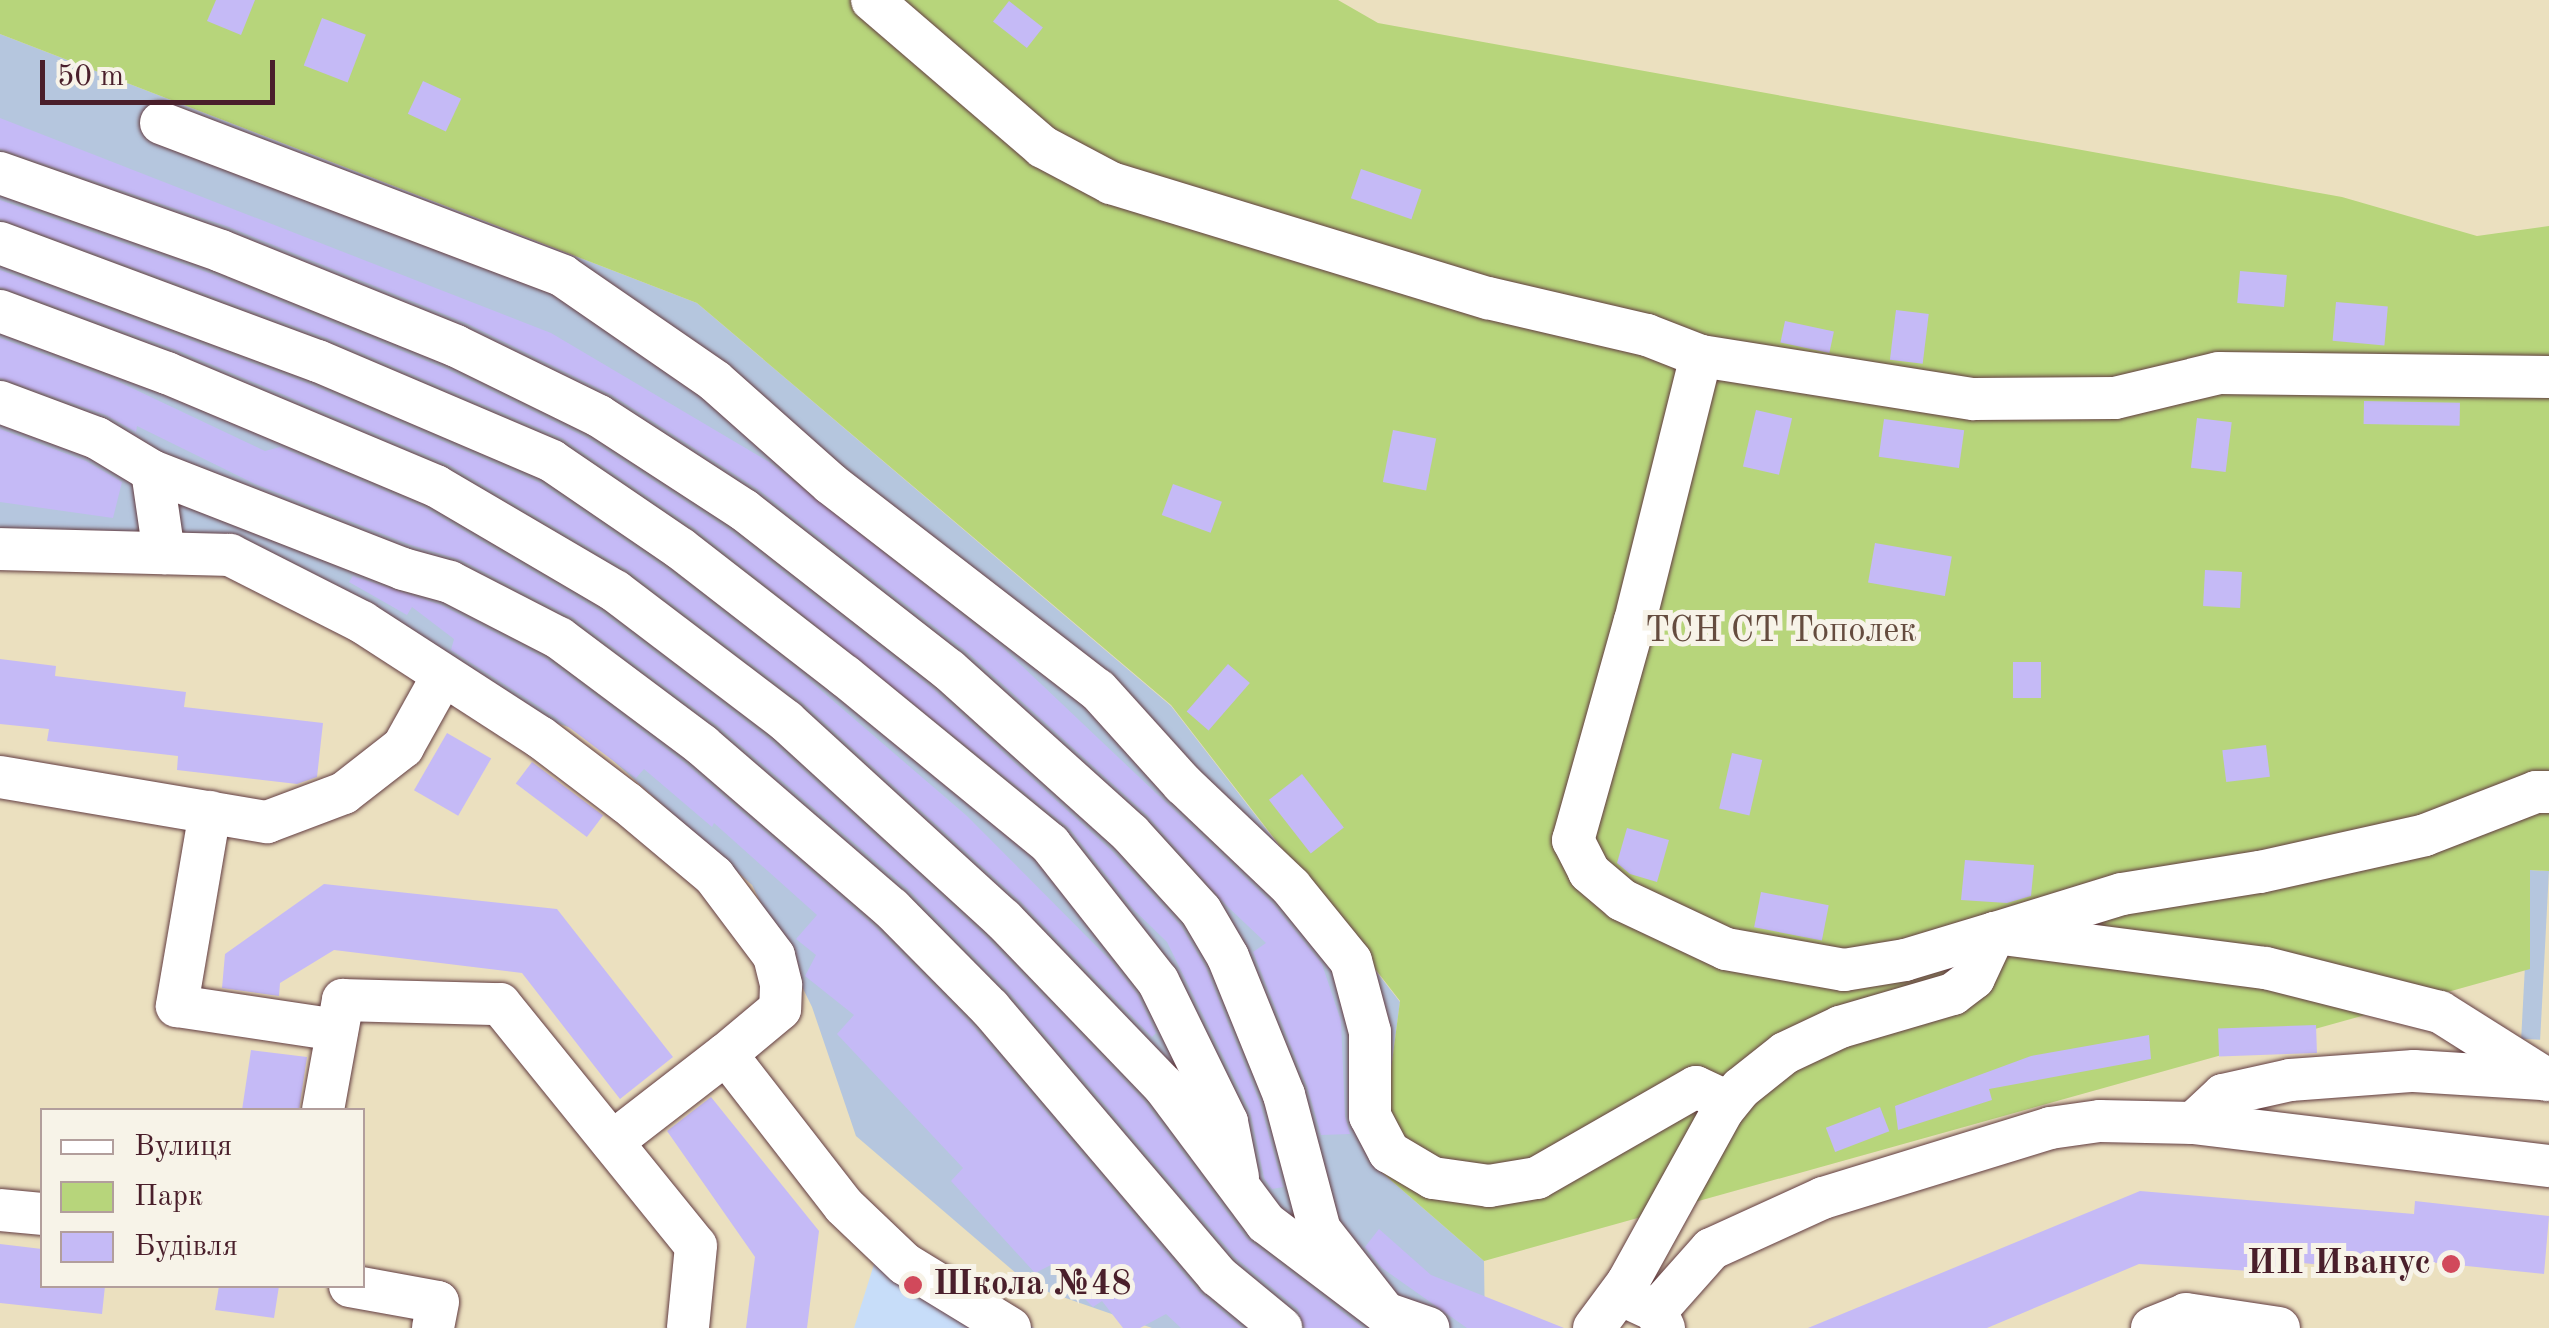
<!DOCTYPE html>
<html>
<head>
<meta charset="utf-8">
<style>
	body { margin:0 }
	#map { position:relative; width:2549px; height:1328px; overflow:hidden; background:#ebe0bf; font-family:"Old Standard TT",serif }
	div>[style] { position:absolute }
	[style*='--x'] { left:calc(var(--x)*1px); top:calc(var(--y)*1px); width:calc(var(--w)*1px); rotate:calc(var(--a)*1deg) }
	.built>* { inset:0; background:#c7ddf9 }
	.industrial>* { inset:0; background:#b5c6de; transform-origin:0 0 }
	.green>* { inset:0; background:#b7d57b }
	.building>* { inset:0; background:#c5baf6; transform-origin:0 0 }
	.roads { filter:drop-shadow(0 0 2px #623c41) drop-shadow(0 0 2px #623c41) }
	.minor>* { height:42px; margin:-21px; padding:0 21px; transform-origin:21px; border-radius:21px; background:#fff }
	.dots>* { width:28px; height:28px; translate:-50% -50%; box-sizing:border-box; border:5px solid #f7f3e8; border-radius:50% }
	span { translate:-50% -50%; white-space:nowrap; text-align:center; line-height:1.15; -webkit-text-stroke:10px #f7f3e8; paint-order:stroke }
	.park-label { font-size:35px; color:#654c3f }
	.poi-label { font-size:35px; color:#4a1f2b; font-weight:700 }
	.right { translate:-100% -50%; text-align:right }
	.left { translate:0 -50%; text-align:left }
	.legend { position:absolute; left:40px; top:1108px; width:325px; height:180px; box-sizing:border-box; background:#f7f3e8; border:2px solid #b29e9c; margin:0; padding:12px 18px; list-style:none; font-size:30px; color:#4a1f2b }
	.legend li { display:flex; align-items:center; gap:20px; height:50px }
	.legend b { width:50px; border:2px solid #b29e9c }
	.scale { position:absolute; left:40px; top:60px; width:235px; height:45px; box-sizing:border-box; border:5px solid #4a1f2b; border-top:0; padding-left:12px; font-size:30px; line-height:35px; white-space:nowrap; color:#4a1f2b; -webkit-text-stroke:8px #f7f3e8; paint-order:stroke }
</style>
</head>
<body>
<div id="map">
	<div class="built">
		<div style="clip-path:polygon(881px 1242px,1034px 1328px,854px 1328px)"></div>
	</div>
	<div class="industrial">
		<div style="clip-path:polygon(0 34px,697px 303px,1171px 706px,1400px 1002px,1378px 1169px,1484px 1261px,1485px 1328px,1152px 1328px,1031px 1286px,856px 1136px,812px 1007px,752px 885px,580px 731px,428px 679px,347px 595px,0 533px)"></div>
		<div style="left:2530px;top:870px;width:19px;height:169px;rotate:3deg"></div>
	</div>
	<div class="green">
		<div style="clip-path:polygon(0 0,1338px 0,1378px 23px,2342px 197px,2477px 236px,2549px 226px,2549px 871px,2530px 870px,2530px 969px,1484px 1261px,1378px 1169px,1400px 1001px,1171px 705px,697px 303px,0 34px)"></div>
	</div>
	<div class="building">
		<div style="clip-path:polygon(216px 0,255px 0,241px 35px,207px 21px)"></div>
		<div style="left:1009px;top:1px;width:43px;height:26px;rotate:38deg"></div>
		<div style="left:322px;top:18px;width:47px;height:51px;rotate:21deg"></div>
		<div style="left:423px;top:81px;width:42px;height:36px;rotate:25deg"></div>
		<div style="clip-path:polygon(0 118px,551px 333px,769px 462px,1003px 648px,1273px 904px,1322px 964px,1341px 1021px,1345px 1116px,1350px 1134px,1321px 1135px,1307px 1086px,1253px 952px,1266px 943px,1228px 907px,1147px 815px,966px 651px,759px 490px,612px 395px,466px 323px,229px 227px,0 149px)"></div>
		<div style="left:1361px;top:169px;width:64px;height:31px;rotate:19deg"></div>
		<div style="clip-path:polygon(0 200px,212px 274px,446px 369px,587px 438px,729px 530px,933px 689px,1112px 851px,1181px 926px,1206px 968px,1260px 1103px,1283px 1187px,1272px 1189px,1264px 1178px,1250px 1111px,1167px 942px,1133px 909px,1069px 828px,696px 529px,562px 438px,327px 338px,0 219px)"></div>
		<div style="clip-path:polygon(0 270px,309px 384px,540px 483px,666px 569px,802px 674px,967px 816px,1110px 960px,1137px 994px,1156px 1033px,1152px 1037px,1020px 901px,803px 703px,628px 570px,446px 463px,177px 350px,0 287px)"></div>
		<div style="left:2240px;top:271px;width:47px;height:32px;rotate:5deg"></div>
		<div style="left:2336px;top:302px;width:52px;height:39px;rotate:5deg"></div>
		<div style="left:1896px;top:310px;width:33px;height:50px;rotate:7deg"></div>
		<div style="left:1785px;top:321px;width:50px;height:22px;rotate:12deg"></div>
		<div style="clip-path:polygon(0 338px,117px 381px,265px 451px,280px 447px,425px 508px,601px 612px,770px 740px,986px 937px,1144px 1101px,1246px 1238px,1363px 1328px,1305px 1328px,1298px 1309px,1236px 1258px,1009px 992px,909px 890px,718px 726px,574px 618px,461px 560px,411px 545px,255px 484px,137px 426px,136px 432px,106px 415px,0 378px)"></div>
		<div style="left:2364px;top:401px;width:96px;height:23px;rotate:1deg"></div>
		<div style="left:1756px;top:410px;width:37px;height:58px;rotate:13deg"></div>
		<div style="left:2197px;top:418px;width:35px;height:50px;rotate:7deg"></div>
		<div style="left:1884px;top:419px;width:81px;height:38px;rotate:8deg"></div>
		<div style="clip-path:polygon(0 429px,86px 461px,122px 482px,113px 518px,0 502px)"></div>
		<div style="left:1393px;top:430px;width:44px;height:53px;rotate:11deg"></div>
		<div style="left:1173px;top:484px;width:52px;height:33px;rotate:20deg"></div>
		<div style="left:1875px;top:543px;width:78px;height:40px;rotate:10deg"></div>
		<div style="left:2205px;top:570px;width:37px;height:36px;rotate:3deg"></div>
		<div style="clip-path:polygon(353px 576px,441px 605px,546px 659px,686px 764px,874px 926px,972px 1025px,1199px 1292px,1242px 1328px,1181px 1328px,1166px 1314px,1140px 1328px,1123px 1328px,1102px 1301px,1093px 1307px,1051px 1265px,1035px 1273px,951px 1181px,963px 1168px,837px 1034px,854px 1015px,805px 976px,816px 955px,796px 939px,817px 915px,714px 823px,712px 827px,644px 769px,636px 778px,554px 716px,451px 650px,454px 639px,412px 607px,407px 615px,349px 582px)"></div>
		<div style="clip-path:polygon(0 659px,56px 666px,55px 676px,186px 692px,184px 707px,323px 723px,317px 777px,297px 784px,177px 770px,178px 756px,47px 741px,49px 729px,0 724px)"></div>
		<div style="left:2013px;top:662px;width:28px;height:36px"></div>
		<div style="left:1228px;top:664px;width:29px;height:63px;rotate:41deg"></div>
		<div style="left:447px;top:733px;width:51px;height:66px;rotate:30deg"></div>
		<div style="left:2266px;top:745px;width:32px;height:44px;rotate:83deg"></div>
		<div style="left:1732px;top:753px;width:31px;height:57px;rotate:13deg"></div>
		<div style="left:532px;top:762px;width:89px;height:27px;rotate:37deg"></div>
		<div style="left:1302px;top:774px;width:68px;height:42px;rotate:52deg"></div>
		<div style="clip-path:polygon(1627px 828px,1669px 840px,1657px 882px,1630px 874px,1617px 863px)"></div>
		<div style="clip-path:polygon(1965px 860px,2034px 865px,2031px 896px,2007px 903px,1961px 900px)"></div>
		<div style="clip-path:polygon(324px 884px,557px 909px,673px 1057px,620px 1099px,522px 973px,334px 950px,280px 983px,279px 996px,222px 988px,225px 954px)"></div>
		<div style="left:1761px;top:892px;width:69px;height:36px;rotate:11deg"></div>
		<div style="left:2316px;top:1025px;width:28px;height:98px;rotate:88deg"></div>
		<div style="clip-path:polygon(2149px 1035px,2151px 1059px,1989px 1089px,1992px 1100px,1898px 1130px,1895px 1106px,2031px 1056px)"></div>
		<div style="clip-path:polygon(251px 1050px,307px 1057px,299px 1110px,242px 1110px)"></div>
		<div style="clip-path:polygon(711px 1097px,819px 1231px,807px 1328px,746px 1328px,755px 1257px,667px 1131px)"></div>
		<div style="left:1880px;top:1107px;width:26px;height:58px;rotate:69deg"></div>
		<div style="clip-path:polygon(2140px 1191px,2414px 1214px,2415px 1201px,2549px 1216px,2544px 1274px,2409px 1260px,2407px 1274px,2284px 1261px,2283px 1273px,2139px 1264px,1987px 1328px,1808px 1328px)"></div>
		<div style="clip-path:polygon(1379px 1229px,1431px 1275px,1564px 1328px,1467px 1328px,1382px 1268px,1365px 1247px)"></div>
		<div style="clip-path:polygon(0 1244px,42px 1249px,42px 1286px,105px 1286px,102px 1314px,0 1303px)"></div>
		<div style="clip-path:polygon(219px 1286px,279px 1286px,274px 1318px,215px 1310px)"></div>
	</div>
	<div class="roads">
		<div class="minor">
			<div style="--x:872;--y:0;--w:225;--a:40.7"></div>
			<div style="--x:1043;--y:147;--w:77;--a:27.9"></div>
			<div style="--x:1111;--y:183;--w:394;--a:17"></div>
			<div style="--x:1488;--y:298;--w:163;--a:13.1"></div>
			<div style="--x:1647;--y:335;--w:58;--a:21.3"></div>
			<div style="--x:1701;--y:356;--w:272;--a:104"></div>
			<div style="--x:1635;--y:620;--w:229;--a:105.7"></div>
			<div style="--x:1573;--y:840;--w:36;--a:63"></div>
			<div style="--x:1589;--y:872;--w:43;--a:40.3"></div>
			<div style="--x:1622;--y:900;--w:115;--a:25.2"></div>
			<div style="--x:1726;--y:949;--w:120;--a:10.1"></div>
			<div style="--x:1844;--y:970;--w:62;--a:-9.3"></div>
			<div style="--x:1905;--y:960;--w:94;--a:-16.7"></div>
			<div style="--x:1995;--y:933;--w:273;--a:7.4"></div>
			<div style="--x:2266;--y:968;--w:179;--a:14.2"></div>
			<div style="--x:2440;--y:1012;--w:128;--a:32.2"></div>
			<div style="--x:161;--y:123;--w:430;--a:20.8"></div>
			<div style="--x:563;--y:276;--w:185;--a:34.6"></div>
			<div style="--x:715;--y:381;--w:155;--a:41.6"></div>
			<div style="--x:831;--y:484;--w:337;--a:37.7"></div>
			<div style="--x:1098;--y:690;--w:127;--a:47.9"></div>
			<div style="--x:1183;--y:784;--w:149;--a:43.6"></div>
			<div style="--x:1291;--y:887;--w:95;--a:51"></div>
			<div style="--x:1351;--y:961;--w:73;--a:75"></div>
			<div style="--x:1370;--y:1032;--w:84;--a:90"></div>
			<div style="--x:1370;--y:1116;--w:41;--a:62.2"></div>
			<div style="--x:1389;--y:1152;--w:51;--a:30.6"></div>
			<div style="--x:1433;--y:1178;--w:57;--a:8.1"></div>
			<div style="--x:1489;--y:1186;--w:49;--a:-9.5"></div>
			<div style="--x:1537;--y:1178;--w:183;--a:-29.8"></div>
			<div style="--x:1696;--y:1087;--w:23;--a:25"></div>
			<div style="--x:1717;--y:1097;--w:14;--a:65"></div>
			<div style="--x:0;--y:173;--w:234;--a:19.4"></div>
			<div style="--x:221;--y:251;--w:253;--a:22"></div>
			<div style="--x:456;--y:346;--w:159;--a:26.1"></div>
			<div style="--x:599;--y:416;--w:173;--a:33"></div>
			<div style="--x:744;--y:510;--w:260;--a:38"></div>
			<div style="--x:949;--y:670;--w:244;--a:42"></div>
			<div style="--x:1130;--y:833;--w:105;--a:47.7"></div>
			<div style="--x:1201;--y:911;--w:53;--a:59.6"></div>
			<div style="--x:1228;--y:957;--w:149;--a:67.9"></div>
			<div style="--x:1284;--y:1095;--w:140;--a:75.1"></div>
			<div style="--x:1320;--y:1230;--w:105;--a:51.9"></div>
			<div style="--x:0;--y:243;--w:339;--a:20.4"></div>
			<div style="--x:318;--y:361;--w:254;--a:23.1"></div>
			<div style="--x:552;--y:461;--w:156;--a:34.3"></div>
			<div style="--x:681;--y:549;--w:207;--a:37.8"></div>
			<div style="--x:845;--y:676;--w:265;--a:39.3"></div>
			<div style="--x:1050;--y:844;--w:174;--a:51.8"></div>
			<div style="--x:1158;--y:981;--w:157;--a:63.9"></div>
			<div style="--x:1227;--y:1122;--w:56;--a:78.7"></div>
			<div style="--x:0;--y:311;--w:178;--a:20.4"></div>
			<div style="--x:167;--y:373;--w:292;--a:22.8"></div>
			<div style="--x:436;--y:486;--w:208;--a:30.4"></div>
			<div style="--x:615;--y:591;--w:215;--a:37.2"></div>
			<div style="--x:786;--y:721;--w:294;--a:42.4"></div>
			<div style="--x:1003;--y:919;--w:231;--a:46.1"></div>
			<div style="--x:1163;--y:1085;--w:172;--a:53.3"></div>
			<div style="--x:1266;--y:1223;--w:149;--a:37.1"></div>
			<div style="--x:1385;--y:1313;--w:46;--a:19.2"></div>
			<div style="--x:1701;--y:356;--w:276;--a:9"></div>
			<div style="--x:1974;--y:399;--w:141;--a:-0.4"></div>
			<div style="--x:2115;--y:398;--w:107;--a:-13.5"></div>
			<div style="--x:2219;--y:373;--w:330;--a:0.7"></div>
			<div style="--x:0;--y:402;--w:103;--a:20.4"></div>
			<div style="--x:97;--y:438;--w:64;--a:31"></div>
			<div style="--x:152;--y:471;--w:269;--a:21.3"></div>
			<div style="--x:403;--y:569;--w:49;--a:15.5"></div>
			<div style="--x:450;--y:582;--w:123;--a:27.2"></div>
			<div style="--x:559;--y:638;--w:179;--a:36.8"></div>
			<div style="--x:702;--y:745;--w:250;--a:40.8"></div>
			<div style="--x:891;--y:908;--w:141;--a:45.3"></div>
			<div style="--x:990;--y:1008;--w:352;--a:49.6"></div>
			<div style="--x:1218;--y:1276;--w:82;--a:39.5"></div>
			<div style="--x:152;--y:471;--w:83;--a:81.7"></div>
			<div style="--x:0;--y:549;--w:230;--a:1.5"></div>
			<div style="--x:230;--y:555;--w:148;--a:26.9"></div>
			<div style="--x:362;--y:622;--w:212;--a:32.9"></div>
			<div style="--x:540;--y:737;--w:109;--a:37.2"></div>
			<div style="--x:627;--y:803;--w:114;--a:40"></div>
			<div style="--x:714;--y:876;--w:100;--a:53.1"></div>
			<div style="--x:774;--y:956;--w:30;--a:76"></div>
			<div style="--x:781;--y:985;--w:24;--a:92"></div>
			<div style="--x:780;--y:1009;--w:70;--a:140.2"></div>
			<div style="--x:726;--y:1054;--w:192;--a:52.2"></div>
			<div style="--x:844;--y:1206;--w:84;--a:43.6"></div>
			<div style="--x:905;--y:1264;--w:123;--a:31.4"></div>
			<div style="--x:0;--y:777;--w:271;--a:9.6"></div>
			<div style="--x:267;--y:822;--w:82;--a:-20.6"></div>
			<div style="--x:344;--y:793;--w:75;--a:-37.9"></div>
			<div style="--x:403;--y:747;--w:80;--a:-60.9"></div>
			<div style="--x:210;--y:812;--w:197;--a:99.7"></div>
			<div style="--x:177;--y:1006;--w:162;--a:8.5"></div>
			<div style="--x:323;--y:1110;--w:112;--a:-79.7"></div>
			<div style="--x:343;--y:1000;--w:157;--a:1.5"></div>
			<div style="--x:500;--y:1004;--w:311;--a:51"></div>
			<div style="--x:696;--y:1246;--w:82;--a:95.6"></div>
			<div style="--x:2193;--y:1123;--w:359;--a:6.9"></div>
			<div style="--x:612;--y:1142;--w:144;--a:-37.7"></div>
			<div style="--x:0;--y:1210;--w:42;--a:5.4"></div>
			<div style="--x:350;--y:1286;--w:89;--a:10.3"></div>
			<div style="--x:438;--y:1302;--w:26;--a:101"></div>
			<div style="--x:1656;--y:1311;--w:83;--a:-48.4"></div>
			<div style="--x:1711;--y:1249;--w:123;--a:-24.5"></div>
			<div style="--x:1823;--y:1198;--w:238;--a:-17.1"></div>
			<div style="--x:2050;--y:1128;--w:50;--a:-8"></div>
			<div style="--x:2100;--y:1121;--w:93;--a:1.2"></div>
			<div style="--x:2193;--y:1123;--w:41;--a:-43"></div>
			<div style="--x:2223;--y:1095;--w:69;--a:-12.6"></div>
			<div style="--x:2290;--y:1080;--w:124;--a:-4.2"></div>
			<div style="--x:2414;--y:1071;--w:128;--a:3.6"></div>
			<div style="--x:1594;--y:1328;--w:57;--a:-53.5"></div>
			<div style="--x:1664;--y:1328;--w:19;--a:-115"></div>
			<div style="--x:1656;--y:1311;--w:29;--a:-155"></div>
			<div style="--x:1630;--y:1299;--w:17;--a:-97"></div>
			<div style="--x:1628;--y:1282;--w:196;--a:-61.1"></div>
			<div style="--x:1723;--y:1110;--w:28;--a:-51"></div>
			<div style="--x:1741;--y:1088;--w:56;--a:-38.5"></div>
			<div style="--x:1785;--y:1053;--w:61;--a:-25.3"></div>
			<div style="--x:1840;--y:1027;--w:118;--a:-16.3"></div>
			<div style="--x:1953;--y:994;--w:26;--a:-37"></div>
			<div style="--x:1974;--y:978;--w:50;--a:-65"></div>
			<div style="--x:1995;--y:933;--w:133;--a:-17.1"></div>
			<div style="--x:2122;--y:894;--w:140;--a:-9.1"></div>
			<div style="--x:2260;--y:872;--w:169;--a:-12.6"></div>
			<div style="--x:2425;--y:835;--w:119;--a:-21.2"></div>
			<div style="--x:2536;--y:792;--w:13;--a:0"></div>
			<div style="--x:2152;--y:1328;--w:37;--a:-22"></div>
			<div style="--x:2186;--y:1314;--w:94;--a:8.6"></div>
		</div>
	</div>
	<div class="dots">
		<div style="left:2451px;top:1264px;background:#d1495b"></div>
		<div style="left:913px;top:1285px;background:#d1495b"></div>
	</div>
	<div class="park-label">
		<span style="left:1781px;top:632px">ТСН СТ Тополек</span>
	</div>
	<div class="poi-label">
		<span class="right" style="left:2431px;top:1264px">ИП Иванус</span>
		<span class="left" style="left:933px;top:1285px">Школа №48</span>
	</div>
	<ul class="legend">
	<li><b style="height:12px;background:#fff"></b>Вулиця</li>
	<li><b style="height:28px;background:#b7d57b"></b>Парк</li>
	<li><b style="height:28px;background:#c5baf6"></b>Будівля</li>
	</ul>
	<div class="scale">50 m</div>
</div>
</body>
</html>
